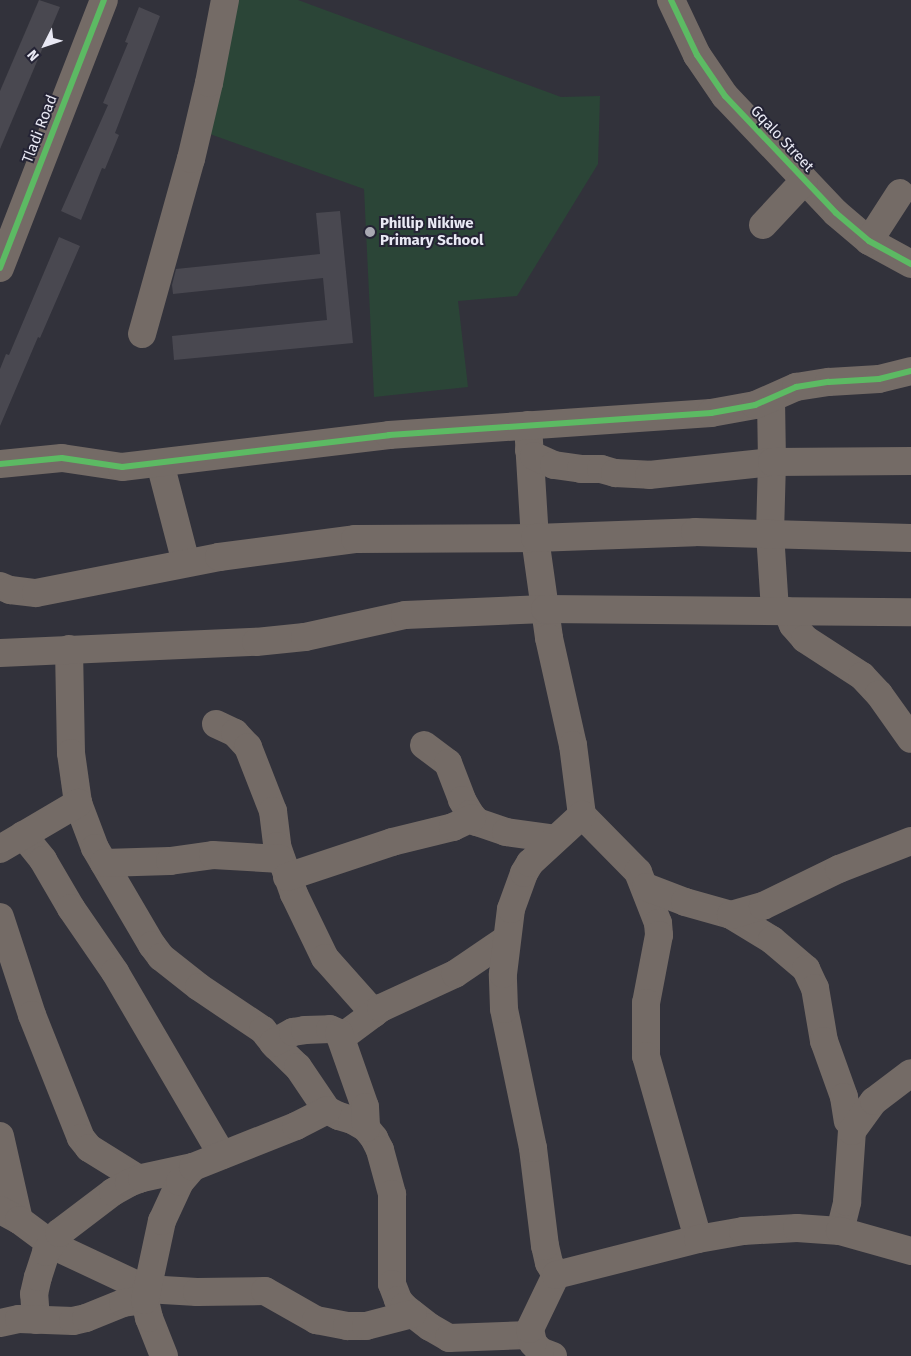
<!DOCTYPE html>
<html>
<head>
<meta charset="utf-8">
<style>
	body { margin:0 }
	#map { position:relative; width:911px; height:1356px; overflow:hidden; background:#32323b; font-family:"Fira Sans",sans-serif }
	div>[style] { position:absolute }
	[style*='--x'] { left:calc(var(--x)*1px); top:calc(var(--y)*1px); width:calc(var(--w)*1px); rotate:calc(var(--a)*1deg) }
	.green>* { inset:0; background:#2b4537 }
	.building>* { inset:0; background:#494850 }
	.minor>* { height:28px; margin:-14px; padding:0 14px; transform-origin:14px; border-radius:14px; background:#746b66 }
	.cycleway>* { height:6px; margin:-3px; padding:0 3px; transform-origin:3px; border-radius:3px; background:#5cba63 }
	.dots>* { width:14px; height:14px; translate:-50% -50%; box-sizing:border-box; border:2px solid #252435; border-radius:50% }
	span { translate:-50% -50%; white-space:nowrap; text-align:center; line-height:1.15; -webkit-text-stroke:4px #252435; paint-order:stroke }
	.street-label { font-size:15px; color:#e9e9f4 }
	.poi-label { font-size:15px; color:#e9e9f4; font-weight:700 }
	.left { translate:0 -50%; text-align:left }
	.north { position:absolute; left:20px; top:20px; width:50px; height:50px; -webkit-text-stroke:4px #252435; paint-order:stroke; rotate:229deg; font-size:14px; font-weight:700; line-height:20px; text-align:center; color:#e9e9f4 }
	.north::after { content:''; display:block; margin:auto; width:18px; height:22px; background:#e9e9f4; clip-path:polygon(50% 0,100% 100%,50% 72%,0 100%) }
</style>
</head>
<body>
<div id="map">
	<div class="green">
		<div style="clip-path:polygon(234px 0,298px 0,561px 97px,600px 96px,598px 164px,517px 296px,458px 301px,468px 387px,374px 397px,364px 189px,207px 133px)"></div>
	</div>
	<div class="building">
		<div style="clip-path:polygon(39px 0,60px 7px,0 149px,0 91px)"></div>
		<div style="clip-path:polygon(139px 7px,160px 16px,115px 133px,119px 135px,105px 169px,102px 168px,81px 220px,61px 211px,108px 105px,103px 103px,128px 43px,125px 42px)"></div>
		<div style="clip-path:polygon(340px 211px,353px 343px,174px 360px,172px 336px,327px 320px,323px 278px,173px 294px,172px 285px,176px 269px,320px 254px,316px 213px)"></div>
		<div style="clip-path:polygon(59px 237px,80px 246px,40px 338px,38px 337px,0 426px,0 369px,6px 354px,9px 355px)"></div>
	</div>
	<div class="minor">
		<div style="--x:671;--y:0;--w:61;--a:64.7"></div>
		<div style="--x:697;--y:55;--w:50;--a:55.7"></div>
		<div style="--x:725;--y:96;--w:161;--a:46.5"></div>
		<div style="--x:836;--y:213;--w:43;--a:40.3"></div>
		<div style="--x:869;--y:241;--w:48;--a:28.7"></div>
		<div style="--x:763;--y:225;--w:60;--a:-47"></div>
		<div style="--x:869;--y:241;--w:57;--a:-57.1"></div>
		<div style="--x:0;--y:268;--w:287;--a:-68.8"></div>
		<div style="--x:142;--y:334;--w:182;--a:-74.4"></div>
		<div style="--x:191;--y:159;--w:78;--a:-76.7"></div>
		<div style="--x:209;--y:83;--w:85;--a:-79.1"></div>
		<div style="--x:771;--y:399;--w:63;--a:89.1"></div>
		<div style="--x:772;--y:462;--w:71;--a:91.6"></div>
		<div style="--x:770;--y:533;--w:78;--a:86.3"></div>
		<div style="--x:528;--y:425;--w:113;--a:86.5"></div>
		<div style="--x:535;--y:538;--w:101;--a:82"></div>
		<div style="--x:549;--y:638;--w:110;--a:77.4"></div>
		<div style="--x:573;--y:745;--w:71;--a:82.7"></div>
		<div style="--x:582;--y:815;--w:80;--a:45.5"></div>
		<div style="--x:638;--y:872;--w:55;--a:68.6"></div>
		<div style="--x:658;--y:923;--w:12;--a:85"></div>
		<div style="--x:659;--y:935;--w:69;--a:100.8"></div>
		<div style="--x:646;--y:1003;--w:53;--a:90"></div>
		<div style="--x:646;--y:1056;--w:190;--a:74.1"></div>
		<div style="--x:529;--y:450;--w:8;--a:50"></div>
		<div style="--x:534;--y:456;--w:22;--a:24"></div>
		<div style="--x:554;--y:465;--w:27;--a:8"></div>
		<div style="--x:581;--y:469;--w:20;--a:0"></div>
		<div style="--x:601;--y:469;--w:15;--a:16"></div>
		<div style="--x:615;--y:473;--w:34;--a:3"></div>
		<div style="--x:649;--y:475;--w:124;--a:-6"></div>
		<div style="--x:772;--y:462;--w:139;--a:-0.4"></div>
		<div style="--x:160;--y:463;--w:103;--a:75.4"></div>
		<div style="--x:0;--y:464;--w:62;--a:-5.5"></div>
		<div style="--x:62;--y:458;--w:61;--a:8.5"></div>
		<div style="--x:122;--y:467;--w:269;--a:-6.8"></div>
		<div style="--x:389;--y:435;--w:323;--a:-3.9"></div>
		<div style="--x:711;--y:413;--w:45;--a:-10.3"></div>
		<div style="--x:755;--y:405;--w:45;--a:-23.7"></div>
		<div style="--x:796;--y:387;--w:33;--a:-9"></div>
		<div style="--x:829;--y:382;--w:50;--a:-3.4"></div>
		<div style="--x:879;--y:379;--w:33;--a:-14"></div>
		<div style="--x:0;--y:586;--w:11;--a:22"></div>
		<div style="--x:10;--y:590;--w:26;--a:7"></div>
		<div style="--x:36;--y:593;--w:187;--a:-11.1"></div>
		<div style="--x:219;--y:557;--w:137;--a:-7.5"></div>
		<div style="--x:355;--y:539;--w:180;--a:-0.3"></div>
		<div style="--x:535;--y:538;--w:160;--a:-2.1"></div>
		<div style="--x:695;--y:532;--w:216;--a:1.6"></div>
		<div style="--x:787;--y:611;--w:15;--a:67"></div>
		<div style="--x:793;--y:625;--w:18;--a:49"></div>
		<div style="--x:805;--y:639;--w:68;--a:33"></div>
		<div style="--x:862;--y:676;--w:25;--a:47"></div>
		<div style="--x:879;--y:694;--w:55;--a:54.6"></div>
		<div style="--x:69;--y:649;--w:104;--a:88.9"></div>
		<div style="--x:71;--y:753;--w:50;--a:82"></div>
		<div style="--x:78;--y:803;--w:48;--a:69.3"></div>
		<div style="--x:95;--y:848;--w:113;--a:59.6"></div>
		<div style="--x:152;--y:945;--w:15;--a:53"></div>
		<div style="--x:161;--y:957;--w:48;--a:38.3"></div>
		<div style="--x:199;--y:987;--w:77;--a:33.9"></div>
		<div style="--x:263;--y:1030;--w:21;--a:51"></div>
		<div style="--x:276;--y:1046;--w:30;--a:44"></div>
		<div style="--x:298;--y:1067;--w:52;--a:56"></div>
		<div style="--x:327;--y:1110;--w:13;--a:27"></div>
		<div style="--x:339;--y:1116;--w:14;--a:17"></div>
		<div style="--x:352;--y:1120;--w:16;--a:30"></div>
		<div style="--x:366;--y:1128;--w:13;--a:51"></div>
		<div style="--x:374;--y:1138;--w:13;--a:63"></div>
		<div style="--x:380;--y:1150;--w:46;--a:74.7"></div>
		<div style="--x:392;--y:1194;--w:90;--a:90"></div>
		<div style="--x:392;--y:1284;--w:17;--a:69"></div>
		<div style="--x:398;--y:1300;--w:9;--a:49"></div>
		<div style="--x:404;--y:1307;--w:33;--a:38"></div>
		<div style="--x:430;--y:1327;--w:22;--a:30"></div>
		<div style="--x:449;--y:1338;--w:81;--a:-2.1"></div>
		<div style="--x:0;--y:653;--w:256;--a:-2.5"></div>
		<div style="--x:256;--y:642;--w:49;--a:-5.8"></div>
		<div style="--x:305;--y:637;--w:102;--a:-12.4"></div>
		<div style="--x:405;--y:615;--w:140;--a:-2.5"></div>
		<div style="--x:545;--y:609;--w:366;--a:0.5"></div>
		<div style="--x:216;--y:724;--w:21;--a:25"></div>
		<div style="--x:235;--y:733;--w:19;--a:47"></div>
		<div style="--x:248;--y:747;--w:69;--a:68.7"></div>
		<div style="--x:273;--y:811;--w:35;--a:83"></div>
		<div style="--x:277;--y:846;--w:51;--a:70.5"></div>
		<div style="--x:294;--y:894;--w:71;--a:64.2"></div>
		<div style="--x:325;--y:958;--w:74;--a:48.3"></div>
		<div style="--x:424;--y:745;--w:30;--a:37"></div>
		<div style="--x:448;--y:763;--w:40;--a:69"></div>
		<div style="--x:462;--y:800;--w:16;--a:60"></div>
		<div style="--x:470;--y:814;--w:11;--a:49"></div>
		<div style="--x:477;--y:822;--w:31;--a:19"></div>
		<div style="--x:506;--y:832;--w:50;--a:8"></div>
		<div style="--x:23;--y:835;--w:32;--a:51"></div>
		<div style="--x:43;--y:860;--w:56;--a:59.7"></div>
		<div style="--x:71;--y:908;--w:78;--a:55.5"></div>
		<div style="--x:115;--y:972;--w:212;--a:59.7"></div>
		<div style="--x:0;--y:849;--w:91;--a:-30.5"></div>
		<div style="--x:104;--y:863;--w:66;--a:-1.7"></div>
		<div style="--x:170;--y:861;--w:43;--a:-7.9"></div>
		<div style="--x:213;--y:855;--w:68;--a:3.4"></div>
		<div style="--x:287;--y:877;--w:111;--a:-18.4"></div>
		<div style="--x:392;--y:842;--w:63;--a:-13.8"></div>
		<div style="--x:453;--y:827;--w:21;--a:-25"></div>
		<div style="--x:646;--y:887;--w:42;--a:21"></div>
		<div style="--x:685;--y:902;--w:48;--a:15.8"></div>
		<div style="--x:731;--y:915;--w:48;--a:31.4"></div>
		<div style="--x:772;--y:940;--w:45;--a:40.5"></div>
		<div style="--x:806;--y:969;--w:21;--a:65"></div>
		<div style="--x:815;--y:988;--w:54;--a:80.4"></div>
		<div style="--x:824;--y:1041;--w:59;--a:70.3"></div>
		<div style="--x:844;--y:1097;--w:24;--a:81"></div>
		<div style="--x:731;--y:915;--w:33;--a:-16"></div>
		<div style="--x:763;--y:906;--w:85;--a:-26"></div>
		<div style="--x:839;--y:869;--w:77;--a:-21.3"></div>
		<div style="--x:0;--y:917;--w:103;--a:71.9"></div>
		<div style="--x:32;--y:1015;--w:132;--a:68.3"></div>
		<div style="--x:81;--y:1138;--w:13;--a:51"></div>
		<div style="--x:89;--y:1148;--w:59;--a:31.8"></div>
		<div style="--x:342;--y:1037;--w:49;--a:-36.6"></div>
		<div style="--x:381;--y:1008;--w:81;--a:-24.7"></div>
		<div style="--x:455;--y:974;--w:60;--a:-34.2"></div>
		<div style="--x:273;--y:1043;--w:23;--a:-29"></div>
		<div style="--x:293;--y:1032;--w:12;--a:-9"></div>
		<div style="--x:305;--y:1030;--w:25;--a:-2"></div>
		<div style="--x:330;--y:1029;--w:10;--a:24"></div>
		<div style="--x:339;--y:1033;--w:78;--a:70.6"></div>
		<div style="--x:365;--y:1107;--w:21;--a:87"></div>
		<div style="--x:0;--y:1136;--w:86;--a:77.3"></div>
		<div style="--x:0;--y:1210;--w:21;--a:28"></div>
		<div style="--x:19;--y:1220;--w:44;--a:36.6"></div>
		<div style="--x:54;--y:1246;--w:102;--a:25.1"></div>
		<div style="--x:146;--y:1289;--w:51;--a:3.4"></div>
		<div style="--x:197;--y:1292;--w:68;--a:-0.8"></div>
		<div style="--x:265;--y:1291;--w:59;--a:29.6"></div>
		<div style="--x:316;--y:1320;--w:32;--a:11"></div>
		<div style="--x:347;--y:1326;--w:19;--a:0"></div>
		<div style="--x:366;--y:1326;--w:48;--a:-14.6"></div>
		<div style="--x:840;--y:1231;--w:30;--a:-76"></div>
		<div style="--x:847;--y:1202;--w:71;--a:-86"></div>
		<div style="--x:852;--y:1131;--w:37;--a:-54"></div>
		<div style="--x:874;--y:1101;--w:46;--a:-37.1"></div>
		<div style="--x:556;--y:1275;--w:14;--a:-120"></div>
		<div style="--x:549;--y:1263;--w:17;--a:-103"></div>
		<div style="--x:545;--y:1246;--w:99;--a:-97"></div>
		<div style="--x:533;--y:1148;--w:142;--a:-101.8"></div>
		<div style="--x:504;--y:1009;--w:35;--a:-92"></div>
		<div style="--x:503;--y:974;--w:65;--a:-83"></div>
		<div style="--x:511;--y:909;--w:38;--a:-70"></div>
		<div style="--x:524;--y:873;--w:12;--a:-59"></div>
		<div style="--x:530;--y:863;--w:71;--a:-42.7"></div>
		<div style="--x:36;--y:1320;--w:26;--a:-94"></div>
		<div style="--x:34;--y:1294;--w:17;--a:-77"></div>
		<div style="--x:38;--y:1277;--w:26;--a:-72"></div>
		<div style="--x:46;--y:1252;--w:23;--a:-56"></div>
		<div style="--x:59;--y:1233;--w:68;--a:-37.2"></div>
		<div style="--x:113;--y:1192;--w:18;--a:-29"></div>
		<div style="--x:129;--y:1183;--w:14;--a:-21"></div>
		<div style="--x:142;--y:1178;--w:52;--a:-12.2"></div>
		<div style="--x:0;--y:1323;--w:19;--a:-12"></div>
		<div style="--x:19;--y:1319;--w:54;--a:2.1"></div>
		<div style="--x:73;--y:1321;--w:13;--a:-13"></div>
		<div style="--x:86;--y:1318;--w:40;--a:-22"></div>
		<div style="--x:123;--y:1303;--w:22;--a:-8"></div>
		<div style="--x:164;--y:1356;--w:41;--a:-111.5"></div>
		<div style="--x:149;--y:1318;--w:18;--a:-103"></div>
		<div style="--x:145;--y:1300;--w:81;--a:-77.9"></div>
		<div style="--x:162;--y:1221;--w:43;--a:-65.2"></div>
		<div style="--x:180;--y:1182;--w:20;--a:-49"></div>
		<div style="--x:193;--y:1167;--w:111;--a:-21.7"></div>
		<div style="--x:296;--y:1126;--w:35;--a:-27"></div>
		<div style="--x:553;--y:1356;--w:14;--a:-159"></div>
		<div style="--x:540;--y:1351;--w:11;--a:-131"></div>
		<div style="--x:533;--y:1343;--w:14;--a:-102"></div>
		<div style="--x:530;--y:1329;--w:60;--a:-64.3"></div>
		<div style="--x:556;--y:1275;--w:146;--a:-14.2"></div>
		<div style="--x:698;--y:1239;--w:46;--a:-10.1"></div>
		<div style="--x:743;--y:1231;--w:54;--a:-3.2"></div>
		<div style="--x:797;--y:1228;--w:43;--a:4"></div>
		<div style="--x:840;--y:1231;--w:74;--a:15.7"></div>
	</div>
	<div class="cycleway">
		<div style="--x:671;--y:0;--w:61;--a:64.7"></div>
		<div style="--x:697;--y:55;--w:50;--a:55.7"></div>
		<div style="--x:725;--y:96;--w:161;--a:46.5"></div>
		<div style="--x:836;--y:213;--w:43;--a:40.3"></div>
		<div style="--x:869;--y:241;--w:48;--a:28.7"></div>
		<div style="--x:0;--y:268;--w:287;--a:-68.8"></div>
		<div style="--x:0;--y:464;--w:62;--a:-5.5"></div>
		<div style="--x:62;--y:458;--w:61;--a:8.5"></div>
		<div style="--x:122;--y:467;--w:269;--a:-6.8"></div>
		<div style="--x:389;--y:435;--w:323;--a:-3.9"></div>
		<div style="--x:711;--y:413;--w:45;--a:-10.3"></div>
		<div style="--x:755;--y:405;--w:45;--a:-23.7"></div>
		<div style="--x:796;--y:387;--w:33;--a:-9"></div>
		<div style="--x:829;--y:382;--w:50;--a:-3.4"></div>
		<div style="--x:879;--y:379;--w:33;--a:-14"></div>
	</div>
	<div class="dots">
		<div style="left:370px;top:232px;background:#a9a9b3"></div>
	</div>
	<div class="street-label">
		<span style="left:40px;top:129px;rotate:-69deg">Tladi Road</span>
		<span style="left:782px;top:139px;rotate:47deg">Gqalo Street</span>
	</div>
	<div class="poi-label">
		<span class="left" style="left:380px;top:232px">Phillip Nikiwe<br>Primary School</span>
	</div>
	<div class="north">N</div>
</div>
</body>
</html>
